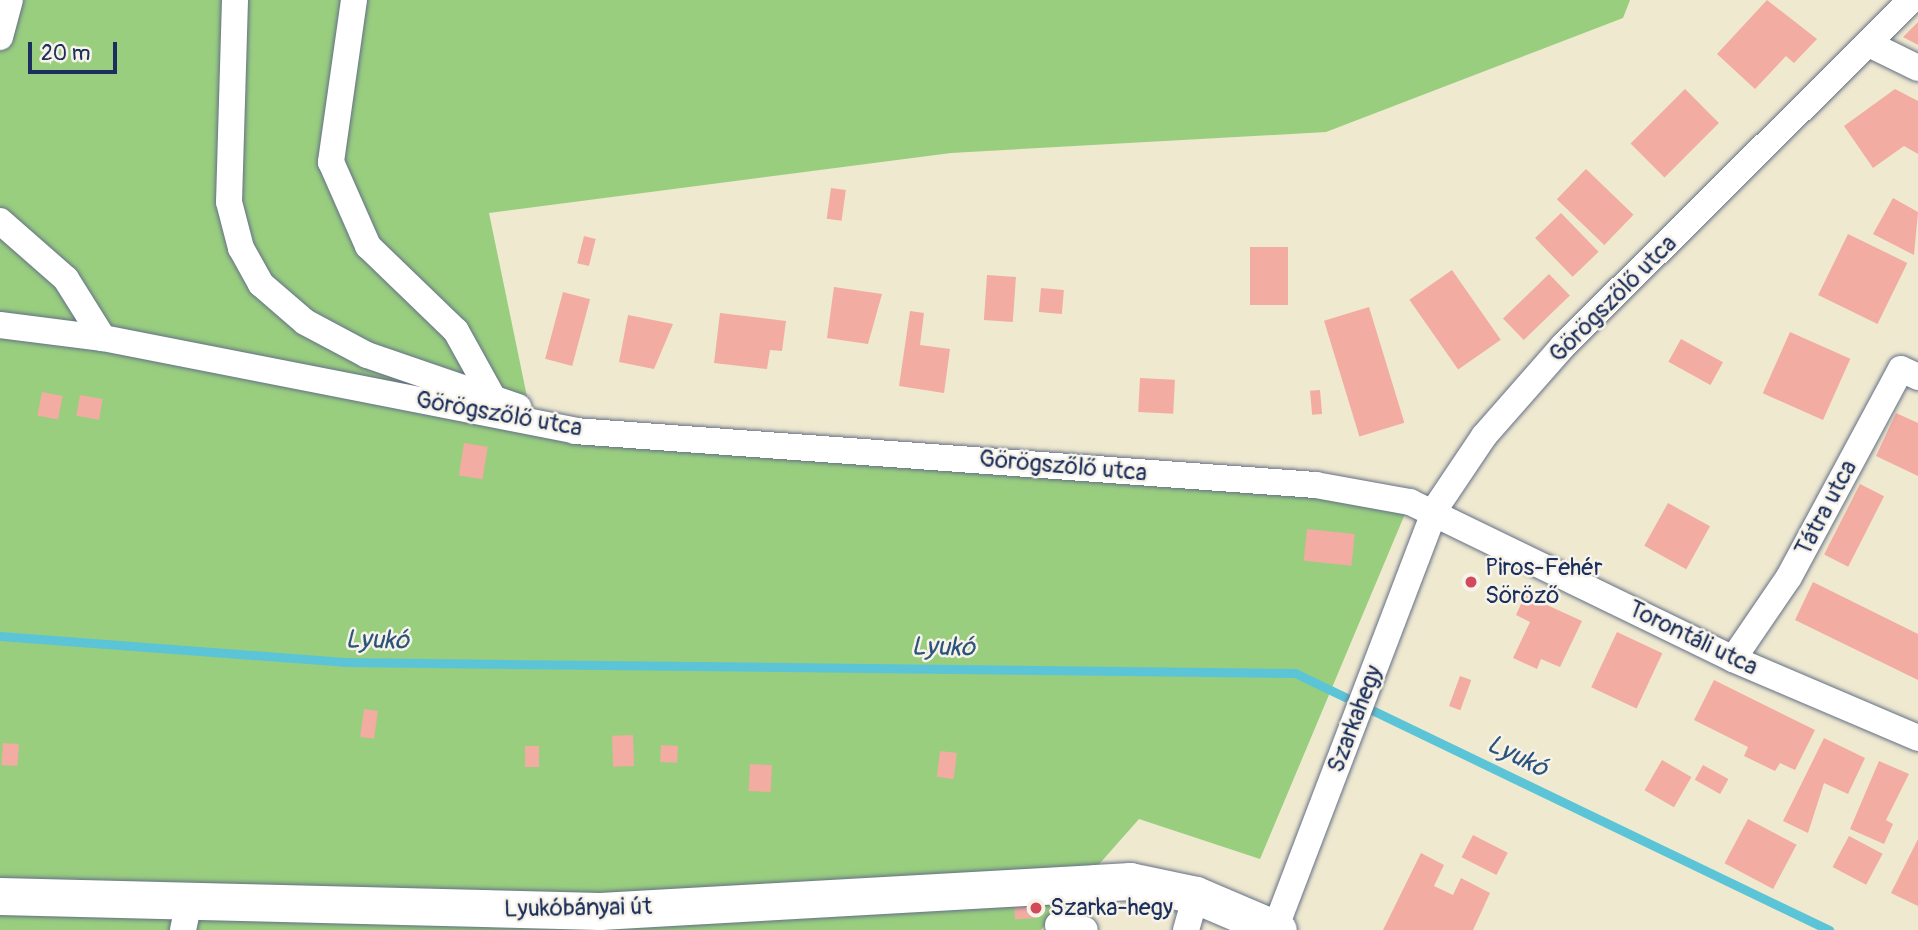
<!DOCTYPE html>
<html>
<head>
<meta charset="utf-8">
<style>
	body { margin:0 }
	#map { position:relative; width:1918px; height:930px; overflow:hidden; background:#efe9d0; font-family:Pangolin,sans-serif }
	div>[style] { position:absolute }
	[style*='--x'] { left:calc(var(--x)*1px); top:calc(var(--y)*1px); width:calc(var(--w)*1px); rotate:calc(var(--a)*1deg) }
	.green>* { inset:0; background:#99ce7f }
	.stream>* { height:9px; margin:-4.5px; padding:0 4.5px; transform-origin:4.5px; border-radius:4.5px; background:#5bc4d6 }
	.building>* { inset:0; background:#f2aca1; transform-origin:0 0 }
	.roads { filter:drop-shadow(0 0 2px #657086) drop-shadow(0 0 2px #657086) }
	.minor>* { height:26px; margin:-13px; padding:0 13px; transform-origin:13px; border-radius:13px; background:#fff }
	.secondary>* { height:37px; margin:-18.5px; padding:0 18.5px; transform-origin:18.5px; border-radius:18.5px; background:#fff }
	.dots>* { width:19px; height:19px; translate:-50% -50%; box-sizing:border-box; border:4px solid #f7f3e8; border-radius:50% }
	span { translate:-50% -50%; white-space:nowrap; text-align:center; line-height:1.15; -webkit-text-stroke:5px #f7f3e8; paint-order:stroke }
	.street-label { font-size:24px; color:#1b2f5e }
	.poi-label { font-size:24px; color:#1b2f5e }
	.left { translate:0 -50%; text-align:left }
	.water-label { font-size:26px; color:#2b547c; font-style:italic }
	.scale { position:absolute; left:28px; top:42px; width:89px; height:32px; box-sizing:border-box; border:4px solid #1b2f5e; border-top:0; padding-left:9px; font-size:21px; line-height:24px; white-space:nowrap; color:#1b2f5e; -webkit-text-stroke:5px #f7f3e8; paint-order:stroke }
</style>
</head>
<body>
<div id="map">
	<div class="green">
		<div style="clip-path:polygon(0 0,1630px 0,1623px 18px,1326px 132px,951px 153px,489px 213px,531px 416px,1410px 502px,1260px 859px,1139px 819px,1041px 930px,0 930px)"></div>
	</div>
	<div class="stream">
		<div style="--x:0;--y:636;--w:345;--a:4.3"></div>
		<div style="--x:344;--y:662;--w:951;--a:0.66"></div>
		<div style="--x:1295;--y:673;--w:593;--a:25.7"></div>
	</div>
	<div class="building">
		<div style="clip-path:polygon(1767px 0,1817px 39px,1794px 63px,1786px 56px,1755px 89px,1717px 54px)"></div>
		<div style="clip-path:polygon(1918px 22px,1918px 45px,1903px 37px)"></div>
		<div style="left:1685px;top:89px;width:48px;height:77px;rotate:45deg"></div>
		<div style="clip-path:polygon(1895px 89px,1918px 101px,1918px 154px,1904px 146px,1873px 168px,1844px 126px)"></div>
		<div style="left:1586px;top:169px;width:66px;height:42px;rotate:44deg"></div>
		<div style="left:831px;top:188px;width:15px;height:31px;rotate:8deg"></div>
		<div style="clip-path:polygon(1893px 198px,1918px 212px,1914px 255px,1873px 234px)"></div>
		<div style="left:1561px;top:213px;width:54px;height:36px;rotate:46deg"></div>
		<div style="left:1848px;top:234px;width:66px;height:68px;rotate:26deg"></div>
		<div style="left:584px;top:236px;width:12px;height:28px;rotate:14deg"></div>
		<div style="left:1250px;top:247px;width:38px;height:58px"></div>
		<div style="left:1452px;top:270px;width:85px;height:52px;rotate:55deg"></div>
		<div style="left:1549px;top:274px;width:30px;height:64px;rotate:46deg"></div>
		<div style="left:987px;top:275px;width:29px;height:45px;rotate:4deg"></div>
		<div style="clip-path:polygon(834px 287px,882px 294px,868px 344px,827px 338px)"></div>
		<div style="left:1041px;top:288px;width:23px;height:24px;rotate:5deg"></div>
		<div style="left:563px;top:292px;width:28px;height:69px;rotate:15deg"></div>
		<div style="left:1369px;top:307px;width:121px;height:47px;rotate:73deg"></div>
		<div style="clip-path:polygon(910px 311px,924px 313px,920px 345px,950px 349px,944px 393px,899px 386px)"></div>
		<div style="clip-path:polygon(720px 313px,786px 321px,782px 351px,770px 350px,767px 369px,714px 363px)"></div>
		<div style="clip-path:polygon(628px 315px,673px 324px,654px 369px,619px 362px)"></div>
		<div style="left:1790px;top:332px;width:66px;height:67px;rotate:24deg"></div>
		<div style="left:1681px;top:339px;width:48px;height:26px;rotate:29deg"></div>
		<div style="left:1140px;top:378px;width:35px;height:34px;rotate:3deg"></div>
		<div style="left:1320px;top:390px;width:24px;height:10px;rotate:85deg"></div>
		<div style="left:42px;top:392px;width:21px;height:24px;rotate:11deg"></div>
		<div style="left:80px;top:395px;width:23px;height:21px;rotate:10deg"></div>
		<div style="clip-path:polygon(1896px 413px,1918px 423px,1918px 476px,1876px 456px)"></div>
		<div style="left:464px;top:443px;width:24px;height:33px;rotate:9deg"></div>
		<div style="left:1860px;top:484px;width:27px;height:79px;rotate:27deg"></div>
		<div style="left:1668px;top:503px;width:48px;height:49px;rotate:29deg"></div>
		<div style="left:1307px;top:529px;width:48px;height:32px;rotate:6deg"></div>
		<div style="clip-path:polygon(1813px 582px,1918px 634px,1918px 680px,1795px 620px)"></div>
		<div style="clip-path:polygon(1525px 595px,1582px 621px,1560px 667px,1541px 659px,1537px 669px,1513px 658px,1530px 622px,1516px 615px)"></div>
		<div style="left:1617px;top:632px;width:50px;height:61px;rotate:25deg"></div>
		<div style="left:1460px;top:676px;width:12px;height:32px;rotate:20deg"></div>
		<div style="clip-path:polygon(1714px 680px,1815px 730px,1795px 770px,1780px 763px,1775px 771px,1744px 756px,1748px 747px,1694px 720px)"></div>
		<div style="left:364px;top:709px;width:14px;height:28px;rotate:8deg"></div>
		<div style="left:633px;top:735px;width:31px;height:21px;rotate:88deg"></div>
		<div style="clip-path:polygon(1824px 738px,1865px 758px,1848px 794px,1824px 783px,1808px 833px,1783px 821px)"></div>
		<div style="left:3px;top:743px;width:16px;height:22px;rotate:4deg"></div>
		<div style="left:661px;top:745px;width:17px;height:17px;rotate:3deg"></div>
		<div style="left:525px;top:746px;width:14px;height:21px"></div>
		<div style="left:940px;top:751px;width:17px;height:26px;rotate:7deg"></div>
		<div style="left:1662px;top:760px;width:34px;height:35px;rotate:30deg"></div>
		<div style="clip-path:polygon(1879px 761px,1909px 774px,1886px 820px,1893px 824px,1884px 844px,1850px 829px)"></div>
		<div style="left:750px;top:764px;width:22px;height:27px;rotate:3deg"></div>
		<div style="left:1703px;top:765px;width:29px;height:17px;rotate:29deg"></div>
		<div style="left:1748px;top:819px;width:55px;height:50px;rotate:28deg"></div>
		<div style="left:1473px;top:835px;width:39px;height:25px;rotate:27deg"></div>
		<div style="left:1849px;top:836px;width:38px;height:35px;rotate:28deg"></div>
		<div style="clip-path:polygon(1918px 839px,1918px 906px,1891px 893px)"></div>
		<div style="clip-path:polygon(1421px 853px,1444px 865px,1434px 886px,1453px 895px,1461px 878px,1490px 893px,1473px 930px,1383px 930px)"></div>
		<div style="left:1035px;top:902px;width:16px;height:21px;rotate:86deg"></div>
	</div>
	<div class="roads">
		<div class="minor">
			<div style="--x:235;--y:0;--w:202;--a:91.7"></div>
			<div style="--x:229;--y:202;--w:48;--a:75.4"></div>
			<div style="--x:241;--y:248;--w:41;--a:60.9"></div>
			<div style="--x:261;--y:284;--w:58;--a:40.8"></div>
			<div style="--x:305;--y:322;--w:70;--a:28"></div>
			<div style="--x:367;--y:355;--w:160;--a:19"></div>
			<div style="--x:354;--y:0;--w:164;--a:98.1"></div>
			<div style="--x:331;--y:162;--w:92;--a:66.2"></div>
			<div style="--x:368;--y:246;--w:122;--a:44"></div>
			<div style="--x:456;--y:331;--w:74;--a:61"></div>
			<div style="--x:0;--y:37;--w:38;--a:-75"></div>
			<div style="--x:1871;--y:45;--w:52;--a:26.1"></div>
			<div style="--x:0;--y:221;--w:88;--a:41.3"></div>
			<div style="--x:66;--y:279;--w:70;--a:57.9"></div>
			<div style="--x:0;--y:325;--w:104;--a:7.2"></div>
			<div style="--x:103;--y:338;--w:481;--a:11.1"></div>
			<div style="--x:575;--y:431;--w:743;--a:4.17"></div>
			<div style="--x:1316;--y:485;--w:96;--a:10.3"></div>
			<div style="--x:1410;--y:502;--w:359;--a:25.9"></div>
			<div style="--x:1733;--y:659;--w:201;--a:23.1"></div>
			<div style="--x:1733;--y:659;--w:99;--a:-55.7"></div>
			<div style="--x:1789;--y:577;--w:236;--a:-61.7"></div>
			<div style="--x:1901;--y:369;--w:19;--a:25"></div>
			<div style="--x:1058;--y:925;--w:27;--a:10"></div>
			<div style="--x:1275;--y:929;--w:449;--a:-69.1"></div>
			<div style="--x:1435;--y:509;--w:88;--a:-56.1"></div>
			<div style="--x:1484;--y:436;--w:120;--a:-48.7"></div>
			<div style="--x:1563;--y:346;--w:491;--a:-44.8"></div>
			<div style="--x:183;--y:930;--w:29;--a:-78"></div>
			<div style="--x:1186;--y:930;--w:36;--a:-74"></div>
		</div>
		<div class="secondary">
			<div style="--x:0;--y:896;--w:600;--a:1.43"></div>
			<div style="--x:600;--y:911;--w:531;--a:-3.24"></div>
			<div style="--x:1130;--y:881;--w:67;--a:12"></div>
			<div style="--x:1196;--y:895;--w:89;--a:23.1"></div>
		</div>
	</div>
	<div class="dots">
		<div style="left:1471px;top:582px;background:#d1495b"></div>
		<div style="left:1036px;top:908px;background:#d1495b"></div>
	</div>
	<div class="street-label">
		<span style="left:1613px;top:299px;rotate:-45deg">Görögszőlő utca</span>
		<span style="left:499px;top:414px;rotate:10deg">Görögszőlő utca</span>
		<span style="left:1063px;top:466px;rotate:5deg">Görögszőlő utca</span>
		<span style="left:1826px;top:508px;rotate:-62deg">Tátra utca</span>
		<span style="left:1693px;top:638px;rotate:26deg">Torontáli utca</span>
		<span style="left:1355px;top:719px;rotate:-69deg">Szarkahegy</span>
		<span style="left:578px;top:908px;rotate:-1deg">Lyukóbányai út</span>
	</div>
	<div class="poi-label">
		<span class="left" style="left:1485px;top:582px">Piros-Fehér<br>Söröző</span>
		<span class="left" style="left:1050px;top:908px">Szarka-hegy</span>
	</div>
	<div class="water-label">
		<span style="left:377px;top:641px;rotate:1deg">Lyukó</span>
		<span style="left:943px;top:648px;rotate:1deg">Lyukó</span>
		<span style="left:1517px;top:757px;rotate:26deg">Lyukó</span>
	</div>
	<div class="scale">20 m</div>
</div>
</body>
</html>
